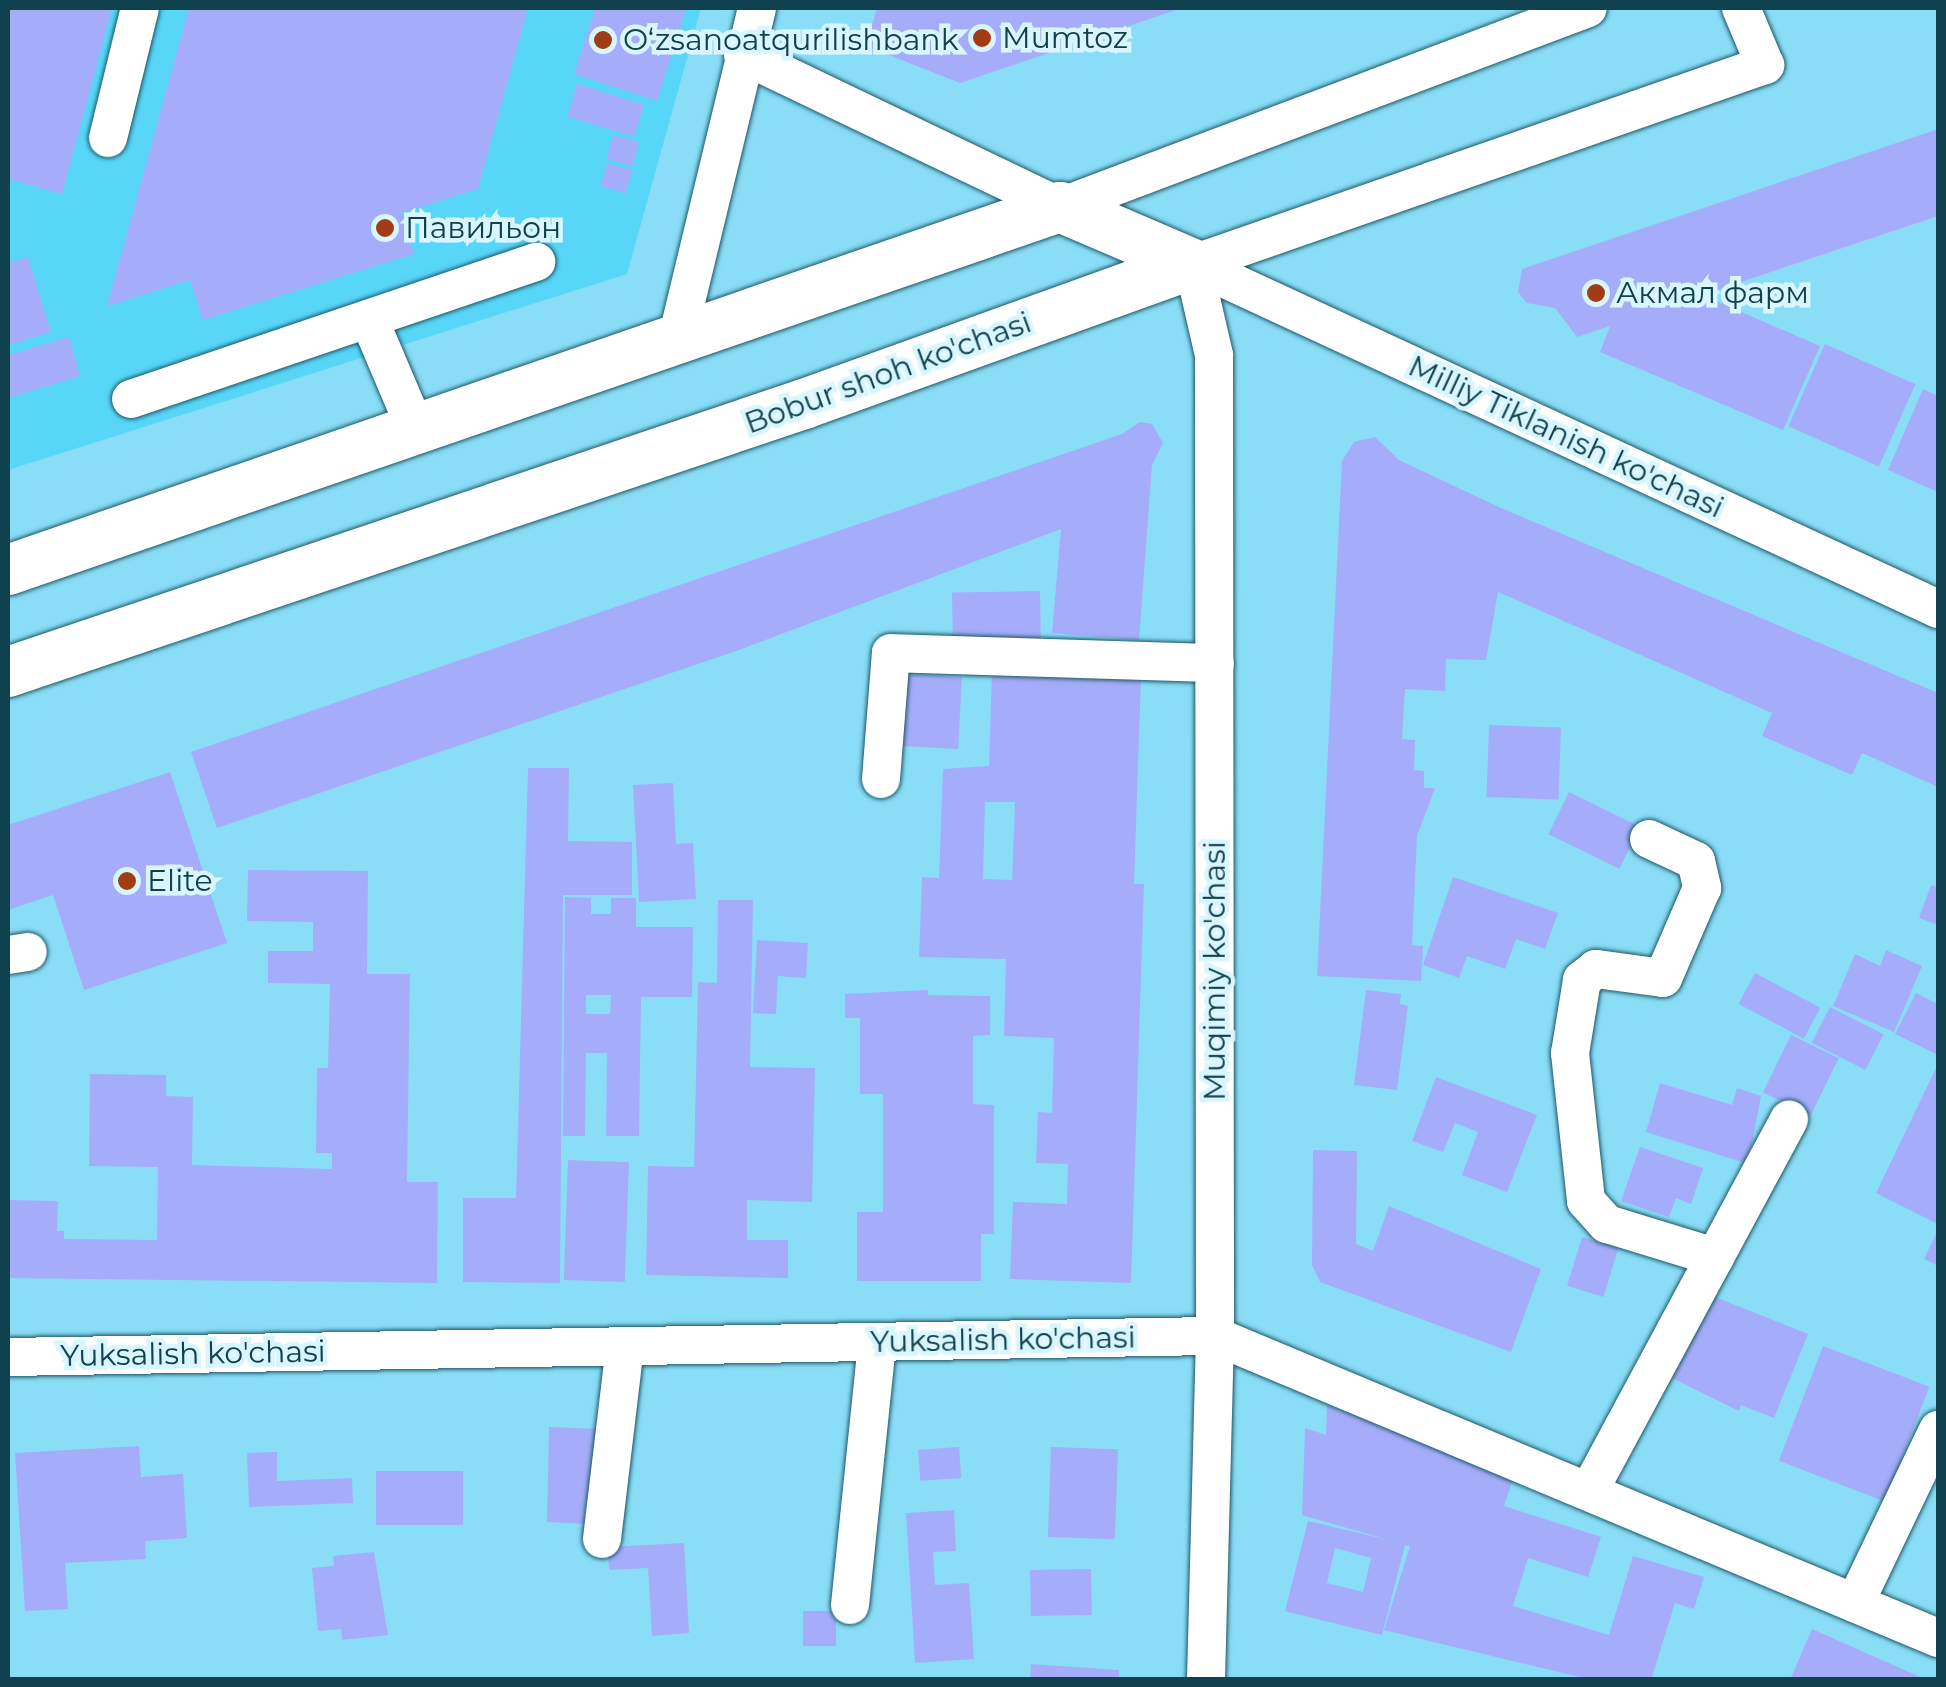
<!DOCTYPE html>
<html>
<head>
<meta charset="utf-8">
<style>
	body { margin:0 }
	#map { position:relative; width:1946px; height:1687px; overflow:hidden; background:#8addf6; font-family:Montserrat,sans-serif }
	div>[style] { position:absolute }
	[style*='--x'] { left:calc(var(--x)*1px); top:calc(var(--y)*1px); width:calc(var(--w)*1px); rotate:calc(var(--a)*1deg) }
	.built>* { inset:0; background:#58d6f8 }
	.building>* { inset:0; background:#a5adfa; transform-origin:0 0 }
	.roads { filter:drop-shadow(0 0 2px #1c5868) drop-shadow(0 0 2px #1c5868) }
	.minor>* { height:38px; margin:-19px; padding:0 19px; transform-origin:19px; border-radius:19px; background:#fff }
	.major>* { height:50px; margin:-25px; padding:0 25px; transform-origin:25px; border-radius:25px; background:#fff }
	.dots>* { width:28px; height:28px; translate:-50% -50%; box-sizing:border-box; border:5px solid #d9f6ff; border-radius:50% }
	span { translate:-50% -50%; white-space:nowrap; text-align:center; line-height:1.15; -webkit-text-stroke:9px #d9f6ff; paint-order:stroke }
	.poi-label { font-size:30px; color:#10414e }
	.left { translate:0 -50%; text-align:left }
	.street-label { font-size:30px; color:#10414e }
	.frame { position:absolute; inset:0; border:10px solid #10414e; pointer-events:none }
</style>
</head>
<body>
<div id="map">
	<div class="built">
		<div style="clip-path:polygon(8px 8px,701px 8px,627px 274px,8px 470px)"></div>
	</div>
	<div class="building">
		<div style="clip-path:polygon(8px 8px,112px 8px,62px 194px,8px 179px)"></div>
		<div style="clip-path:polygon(189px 8px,528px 8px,478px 189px,401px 213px,414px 254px,203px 320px,190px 280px,107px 306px)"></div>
		<div style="clip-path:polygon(595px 8px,686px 8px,657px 101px,574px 74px)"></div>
		<div style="clip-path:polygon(877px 8px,1182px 8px,960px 83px,866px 46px)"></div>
		<div style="left:577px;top:84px;width:70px;height:34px;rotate:17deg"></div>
		<div style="clip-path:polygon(1938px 129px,1938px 216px,1702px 295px,1820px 346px,1783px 430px,1600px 352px,1610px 326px,1577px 337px,1555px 308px,1527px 303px,1518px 292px,1522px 269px)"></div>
		<div style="left:613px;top:135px;width:27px;height:25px;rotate:15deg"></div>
		<div style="left:607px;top:163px;width:26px;height:24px;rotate:16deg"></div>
		<div style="clip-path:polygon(28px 257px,51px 332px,8px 345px,8px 263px)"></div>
		<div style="clip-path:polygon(69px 337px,80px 376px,8px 398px,8px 355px)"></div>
		<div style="left:1825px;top:344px;width:99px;height:90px;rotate:24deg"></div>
		<div style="clip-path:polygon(1923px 389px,1938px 396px,1938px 492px,1888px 470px)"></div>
		<div style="clip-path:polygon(1140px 422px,1152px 424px,1163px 443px,1152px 465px,1139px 640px,1052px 633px,1061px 529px,739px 650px,217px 828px,191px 752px,1122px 434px)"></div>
		<div style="clip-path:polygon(1375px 437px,1399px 460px,1501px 508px,1938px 693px,1938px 787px,1862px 753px,1852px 775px,1762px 736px,1772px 713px,1498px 592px,1486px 660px,1446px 659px,1445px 691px,1405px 689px,1402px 739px,1415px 740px,1414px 770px,1424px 771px,1424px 788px,1435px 788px,1417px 836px,1412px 945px,1423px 946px,1421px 981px,1317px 976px,1342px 461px,1354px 442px)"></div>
		<div style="left:1040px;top:591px;width:56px;height:88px;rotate:89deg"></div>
		<div style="clip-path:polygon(evenodd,992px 671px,1141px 675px,1134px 884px,1144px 884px,1131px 1283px,1010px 1279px,1013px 1202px,1067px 1204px,1068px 1164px,1036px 1163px,1038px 1112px,1052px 1113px,1054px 1038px,1004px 1036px,1006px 959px,919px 957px,922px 877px,939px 878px,943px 769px,989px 766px,992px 671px,985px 802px,1015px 802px,1012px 880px,983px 879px,985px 802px)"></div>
		<div style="left:904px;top:674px;width:58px;height:72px;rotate:3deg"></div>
		<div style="left:1489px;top:725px;width:72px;height:72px;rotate:2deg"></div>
		<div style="clip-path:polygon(528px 768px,569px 768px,568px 841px,632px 842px,632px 895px,563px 895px,560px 1283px,463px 1282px,463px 1198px,516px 1198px)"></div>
		<div style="clip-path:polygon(170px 772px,227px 943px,84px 990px,53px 895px,8px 910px,8px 825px)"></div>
		<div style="clip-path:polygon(673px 783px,676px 844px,693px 843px,696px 899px,639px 902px,633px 785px)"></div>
		<div style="left:1569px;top:792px;width:79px;height:47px;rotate:26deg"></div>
		<div style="clip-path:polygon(248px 870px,368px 871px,367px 974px,410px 974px,407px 1182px,438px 1182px,437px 1283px,8px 1278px,8px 1200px,58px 1201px,57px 1231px,64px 1231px,64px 1239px,157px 1240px,158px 1167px,89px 1166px,90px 1074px,166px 1075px,166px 1096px,193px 1097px,192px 1165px,332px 1169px,332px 1153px,316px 1153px,317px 1068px,328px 1068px,330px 984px,268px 983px,268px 951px,313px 951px,313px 922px,247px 921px)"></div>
		<div style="clip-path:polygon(1453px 877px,1558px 913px,1545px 949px,1516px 939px,1505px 969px,1467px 956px,1459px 978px,1423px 965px)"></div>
		<div style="clip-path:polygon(1931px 885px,1938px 887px,1938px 925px,1919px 918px)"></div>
		<div style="clip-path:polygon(evenodd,565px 897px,591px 898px,591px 914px,611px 914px,611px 898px,636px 898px,636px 927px,693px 927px,692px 997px,641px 997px,639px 1136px,606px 1136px,607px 1053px,586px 1053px,585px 1136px,563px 1136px,565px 897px,586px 995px,611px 995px,610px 1014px,586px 1014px,586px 995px)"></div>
		<div style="clip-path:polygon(718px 900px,753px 900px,750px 1067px,815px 1068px,812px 1202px,747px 1200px,747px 1240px,788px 1240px,788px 1278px,646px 1275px,648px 1166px,694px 1167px,698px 982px,717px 983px)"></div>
		<div style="clip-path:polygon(757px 940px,808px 943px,806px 978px,778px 976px,776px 1014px,753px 1013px)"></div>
		<div style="clip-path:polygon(1886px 950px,1922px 966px,1894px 1032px,1833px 1006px,1855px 954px,1880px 966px)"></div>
		<div style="left:1755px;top:973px;width:74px;height:35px;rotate:28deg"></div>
		<div style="clip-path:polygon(928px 990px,928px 995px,990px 996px,990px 1035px,973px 1036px,973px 1104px,994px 1105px,994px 1234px,981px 1234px,981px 1281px,857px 1281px,857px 1212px,883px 1212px,883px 1094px,860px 1094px,860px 1018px,845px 1018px,845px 994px)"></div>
		<div style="clip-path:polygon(1366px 990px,1401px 994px,1400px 1004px,1408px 1006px,1397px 1090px,1354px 1085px)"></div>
		<div style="clip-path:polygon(1916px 993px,1938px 1004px,1938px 1055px,1895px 1034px)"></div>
		<div style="left:1830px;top:1007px;width:60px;height:40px;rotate:27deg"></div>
		<div style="left:1791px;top:1035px;width:53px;height:64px;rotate:26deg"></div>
		<div style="clip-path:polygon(1938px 1064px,1938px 1224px,1876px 1193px)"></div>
		<div style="clip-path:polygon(1436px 1077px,1537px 1115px,1507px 1192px,1462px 1175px,1478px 1132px,1455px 1123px,1443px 1152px,1412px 1141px)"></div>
		<div style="clip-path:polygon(1660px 1083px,1732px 1105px,1737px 1088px,1761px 1096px,1748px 1164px,1646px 1132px)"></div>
		<div style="clip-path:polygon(1640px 1147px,1703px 1168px,1691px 1204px,1676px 1198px,1669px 1217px,1621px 1201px)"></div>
		<div style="clip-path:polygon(1313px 1150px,1357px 1151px,1356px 1244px,1373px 1251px,1389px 1206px,1541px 1269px,1511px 1352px,1320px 1282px,1312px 1265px)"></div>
		<div style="left:568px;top:1160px;width:61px;height:120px;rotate:2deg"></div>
		<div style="clip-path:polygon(1938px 1230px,1938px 1266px,1924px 1259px)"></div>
		<div style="left:1582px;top:1237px;width:38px;height:51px;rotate:17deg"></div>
		<div style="clip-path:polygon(1705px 1293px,1808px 1334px,1774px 1418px,1741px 1405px,1739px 1411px,1672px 1378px)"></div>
		<div style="left:1823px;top:1346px;width:114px;height:123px;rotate:21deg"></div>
		<div style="clip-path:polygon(evenodd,1327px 1405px,1514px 1476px,1504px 1506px,1601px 1537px,1588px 1577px,1528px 1558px,1513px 1606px,1609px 1635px,1633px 1556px,1704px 1577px,1694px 1609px,1675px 1603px,1651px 1680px,1592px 1680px,1384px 1630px,1410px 1546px,1405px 1545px,1382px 1635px,1285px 1611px,1308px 1521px,1389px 1540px,1302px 1515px,1305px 1428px,1326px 1435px,1327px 1405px,1335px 1548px,1371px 1558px,1363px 1592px,1327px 1583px,1335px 1548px)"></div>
		<div style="clip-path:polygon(549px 1427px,600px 1429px,597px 1501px,586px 1500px,586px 1524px,547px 1522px)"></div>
		<div style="clip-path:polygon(139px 1446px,141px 1477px,183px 1474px,187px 1538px,145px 1541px,146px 1559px,65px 1563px,68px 1609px,25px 1611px,15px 1453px)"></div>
		<div style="left:959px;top:1447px;width:31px;height:41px;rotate:86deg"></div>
		<div style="left:1051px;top:1447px;width:67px;height:90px;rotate:2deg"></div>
		<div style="clip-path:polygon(277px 1452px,277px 1481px,352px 1478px,353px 1503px,249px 1507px,247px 1453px)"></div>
		<div style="left:376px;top:1471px;width:87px;height:54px"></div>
		<div style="clip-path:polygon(954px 1510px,956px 1551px,933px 1552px,935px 1585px,969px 1583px,974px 1659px,915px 1663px,906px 1513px)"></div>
		<div style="clip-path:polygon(684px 1543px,689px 1633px,652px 1636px,648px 1568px,609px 1570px,608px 1547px)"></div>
		<div style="clip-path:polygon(374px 1552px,388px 1635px,342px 1640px,341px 1629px,318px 1631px,312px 1568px,334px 1566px,333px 1556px)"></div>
		<div style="left:1091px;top:1569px;width:46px;height:61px;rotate:89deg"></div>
		<div style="left:803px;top:1611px;width:33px;height:35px"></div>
		<div style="clip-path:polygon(1812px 1629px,1927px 1680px,1790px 1680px)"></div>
		<div style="clip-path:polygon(1031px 1664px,1119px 1670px,1119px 1680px,1030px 1680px)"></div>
	</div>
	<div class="roads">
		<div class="minor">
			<div style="--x:743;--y:55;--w:352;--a:25.6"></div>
			<div style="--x:1060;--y:207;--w:564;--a:-20.65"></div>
			<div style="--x:108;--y:138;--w:134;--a:-76.2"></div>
			<div style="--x:1193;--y:264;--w:93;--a:77"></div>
			<div style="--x:1214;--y:355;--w:981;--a:89.94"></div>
			<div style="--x:1215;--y:1336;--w:344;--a:91.5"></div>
			<div style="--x:1193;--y:264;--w:821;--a:24.85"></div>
			<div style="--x:1193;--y:264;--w:606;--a:-19.18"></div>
			<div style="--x:1765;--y:65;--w:62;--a:-112.8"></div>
			<div style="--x:369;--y:319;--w:123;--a:67"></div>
			<div style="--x:676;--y:343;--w:345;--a:-76.4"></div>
			<div style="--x:131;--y:399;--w:428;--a:-18.7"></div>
			<div style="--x:881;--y:779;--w:126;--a:-85.5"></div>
			<div style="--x:891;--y:653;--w:324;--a:1.8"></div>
			<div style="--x:1649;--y:839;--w:52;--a:25.1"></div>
			<div style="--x:1696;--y:861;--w:28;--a:77"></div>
			<div style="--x:1702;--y:888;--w:98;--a:113.4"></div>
			<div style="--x:1663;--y:978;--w:68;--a:-172.3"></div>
			<div style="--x:1596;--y:969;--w:18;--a:142"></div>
			<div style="--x:1582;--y:980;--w:74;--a:99.3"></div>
			<div style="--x:1570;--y:1053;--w:149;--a:83.8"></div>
			<div style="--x:1586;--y:1201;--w:31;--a:48"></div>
			<div style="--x:1607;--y:1224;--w:113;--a:17"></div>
			<div style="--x:8;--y:955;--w:20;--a:-9"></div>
			<div style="--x:8;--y:1357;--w:1207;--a:-1"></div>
			<div style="--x:1215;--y:1336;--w:784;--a:22.67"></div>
			<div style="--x:1589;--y:1491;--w:422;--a:-61.7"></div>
			<div style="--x:602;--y:1539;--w:193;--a:-83.2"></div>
			<div style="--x:1855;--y:1603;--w:192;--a:-64.4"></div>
			<div style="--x:850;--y:1605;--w:264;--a:-84.1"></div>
		</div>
		<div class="major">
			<div style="--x:8;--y:570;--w:1113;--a:-19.04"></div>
			<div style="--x:1060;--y:207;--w:145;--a:23.2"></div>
			<div style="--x:8;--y:672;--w:840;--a:-18.61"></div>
			<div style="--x:804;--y:404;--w:413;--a:-19.8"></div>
		</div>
	</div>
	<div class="dots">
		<div style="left:982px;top:38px;background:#a23c15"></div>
		<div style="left:603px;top:40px;background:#a23c15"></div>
		<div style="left:385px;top:228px;background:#a23c15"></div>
		<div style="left:1596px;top:293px;background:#a23c15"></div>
		<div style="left:127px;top:881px;background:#a23c15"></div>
	</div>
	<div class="poi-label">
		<span class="left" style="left:1002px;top:38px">Mumtoz</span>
		<span class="left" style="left:623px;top:40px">Oʻzsanoatqurilishbank</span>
		<span class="left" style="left:405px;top:228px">Павильон</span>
		<span class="left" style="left:1616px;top:293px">Акмал фарм</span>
		<span class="left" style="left:147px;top:881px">Elite</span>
	</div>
	<div class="street-label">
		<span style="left:888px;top:373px;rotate:-20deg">Bobur shoh ko'chasi</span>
		<span style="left:1566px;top:437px;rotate:25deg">Milliy Tiklanish ko'chasi</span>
		<span style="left:1215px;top:971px;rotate:-90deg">Muqimiy ko'chasi</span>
		<span style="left:1003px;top:1340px;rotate:-1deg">Yuksalish ko'chasi</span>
		<span style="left:193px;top:1354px;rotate:-1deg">Yuksalish ko'chasi</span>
	</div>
	<div class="frame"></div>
</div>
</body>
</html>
